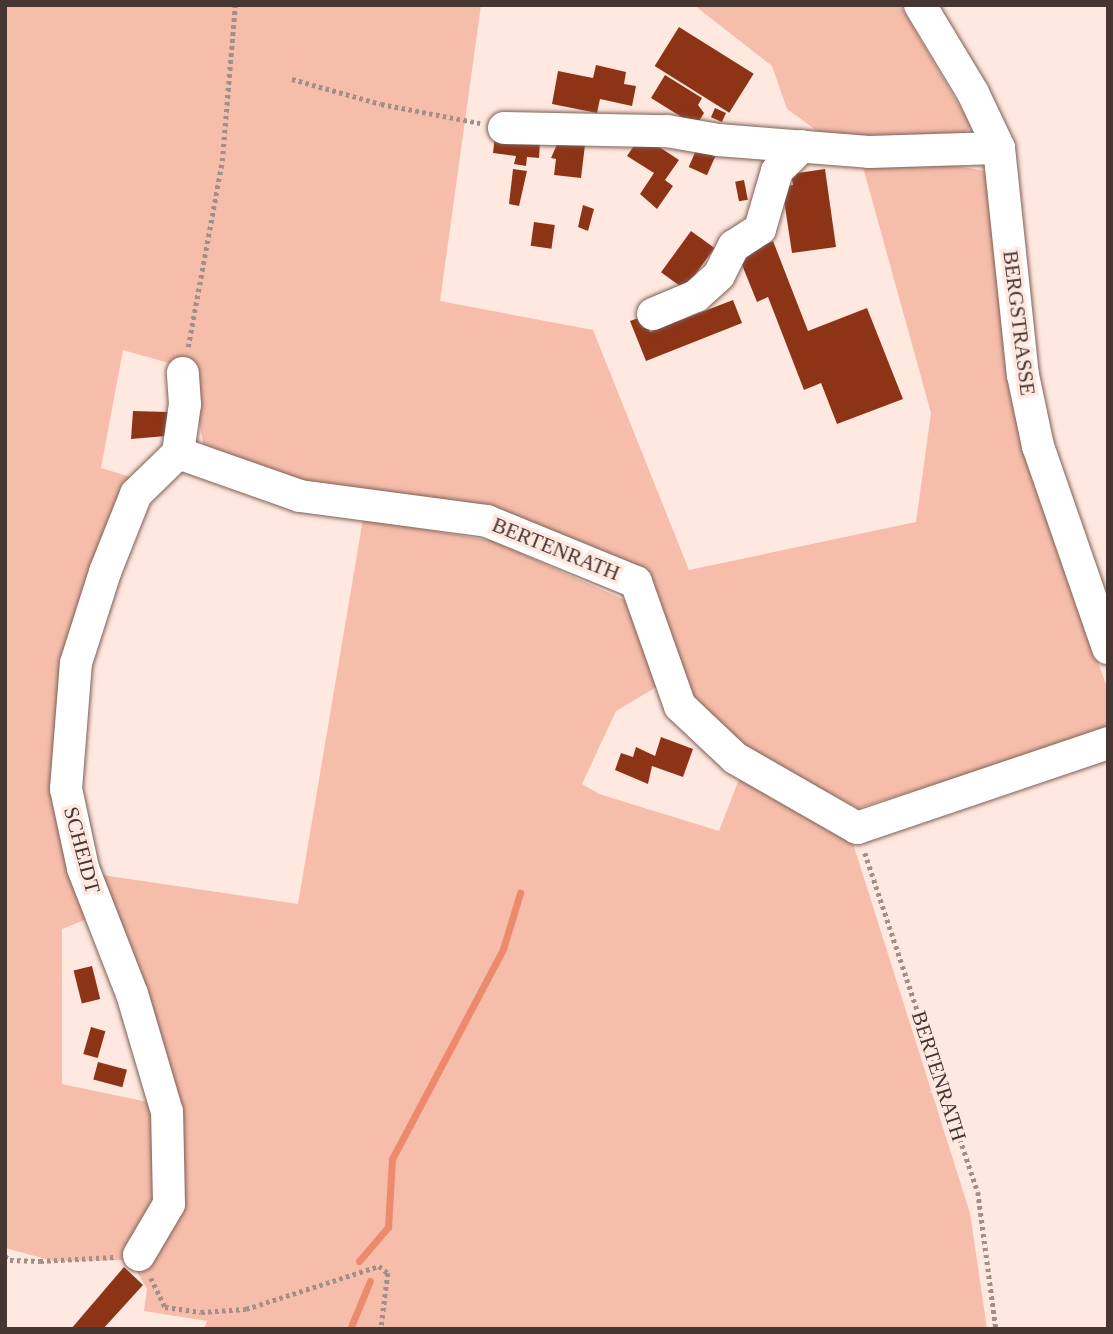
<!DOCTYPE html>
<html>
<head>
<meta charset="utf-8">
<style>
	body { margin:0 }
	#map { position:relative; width:1113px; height:1334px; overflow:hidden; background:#ffe8e0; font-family:Georgia,serif }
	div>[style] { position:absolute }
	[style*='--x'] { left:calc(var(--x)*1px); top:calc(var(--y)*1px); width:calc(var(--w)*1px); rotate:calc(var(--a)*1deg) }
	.green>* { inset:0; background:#f6bdab }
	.stream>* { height:7px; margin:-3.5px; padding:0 3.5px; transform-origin:3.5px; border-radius:3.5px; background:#ed8a6b }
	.building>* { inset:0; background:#8e3416; transform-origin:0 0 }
	.path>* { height:4.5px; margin-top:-2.25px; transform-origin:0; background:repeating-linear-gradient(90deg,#a28f89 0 3.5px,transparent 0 7px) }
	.roads { filter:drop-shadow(0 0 2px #7f5f54) drop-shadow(0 0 2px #7f5f54) }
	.minor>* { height:32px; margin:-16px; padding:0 16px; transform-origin:16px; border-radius:16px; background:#fff }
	span { translate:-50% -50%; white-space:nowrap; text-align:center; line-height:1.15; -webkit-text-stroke:7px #ffe8e0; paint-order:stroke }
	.street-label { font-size:21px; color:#453632 }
	.frame { position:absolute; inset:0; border:7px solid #453632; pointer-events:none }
</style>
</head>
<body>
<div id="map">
	<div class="green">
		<div style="clip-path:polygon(5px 5px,481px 5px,440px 301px,593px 330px,689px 570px,916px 522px,931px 413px,861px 160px,924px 160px,985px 171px,1009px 378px,1037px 493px,1108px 690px,1106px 731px,858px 808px,736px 746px,690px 691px,646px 577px,300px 485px,204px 448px,190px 369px,123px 350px,101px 468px,134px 478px,59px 808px,92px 917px,62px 929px,62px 1084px,171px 1107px,95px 874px,298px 904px,363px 519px,493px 541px,627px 601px,658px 686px,616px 711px,582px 784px,599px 794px,719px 831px,741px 774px,850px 834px,970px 1213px,987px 1329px,204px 1329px,207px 1321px,144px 1311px,147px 1289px,130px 1260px,53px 1261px,5px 1248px)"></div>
		<div style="clip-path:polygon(694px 5px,900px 5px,971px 126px,959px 140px,827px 138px,787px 109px,772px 66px)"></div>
	</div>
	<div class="stream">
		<div style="--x:359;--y:1261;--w:45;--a:-49.5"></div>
		<div style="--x:388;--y:1227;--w:68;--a:-86.6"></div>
		<div style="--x:392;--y:1159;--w:238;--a:-62.1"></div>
		<div style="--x:503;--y:949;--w:59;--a:-73.1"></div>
		<div style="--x:350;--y:1329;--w:52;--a:-67.4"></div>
	</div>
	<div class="building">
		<div style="left:679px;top:27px;width:88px;height:46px;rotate:32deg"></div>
		<div style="clip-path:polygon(596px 65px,626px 72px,624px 84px,636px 86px,632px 106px,600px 99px,597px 113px,552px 104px,558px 71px,593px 78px)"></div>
		<div style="clip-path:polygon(665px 75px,702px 98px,698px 105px,704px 113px,696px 126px,651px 98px)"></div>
		<div style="left:715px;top:108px;width:12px;height:10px;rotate:24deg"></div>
		<div style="clip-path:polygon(641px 135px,679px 160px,665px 180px,673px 186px,657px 209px,640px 194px,654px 173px,627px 156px)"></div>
		<div style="clip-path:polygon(495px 136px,540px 142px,539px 158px,527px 157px,526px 166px,514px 164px,516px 156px,493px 153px)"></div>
		<div style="clip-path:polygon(558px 142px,585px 145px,581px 178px,554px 175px,556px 159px,551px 158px)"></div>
		<div style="left:698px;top:146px;width:20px;height:23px;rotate:24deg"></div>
		<div style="clip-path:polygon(513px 169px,527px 171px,519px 206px,509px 204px)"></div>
		<div style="clip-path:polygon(825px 169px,836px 247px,792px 253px,782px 187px,793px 185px,791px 174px)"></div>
		<div style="left:744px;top:180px;width:20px;height:9px;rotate:79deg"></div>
		<div style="clip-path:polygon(583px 205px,594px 209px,588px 231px,578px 227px)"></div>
		<div style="left:534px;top:222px;width:21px;height:24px;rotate:8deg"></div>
		<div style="left:691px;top:231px;width:29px;height:51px;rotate:36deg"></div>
		<div style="clip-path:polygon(773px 241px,808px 331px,867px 308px,903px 399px,837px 424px,821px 383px,804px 390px,768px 297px,757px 302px,738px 255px)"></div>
		<div style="clip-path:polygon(733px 300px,742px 323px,646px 361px,630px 321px,644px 316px,650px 332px)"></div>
		<div style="clip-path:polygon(133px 411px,168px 412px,166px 436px,131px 439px)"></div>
		<div style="clip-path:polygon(661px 737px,693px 749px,683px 777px,652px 766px,648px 784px,615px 770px,621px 753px,633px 757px,636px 747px,655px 756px)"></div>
		<div style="left:92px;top:966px;width:34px;height:19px;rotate:76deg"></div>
		<div style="left:91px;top:1027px;width:15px;height:28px;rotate:16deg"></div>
		<div style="left:98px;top:1062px;width:30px;height:18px;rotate:15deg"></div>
		<div style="clip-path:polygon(124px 1267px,143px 1285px,103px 1329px,71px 1329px)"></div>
	</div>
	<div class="path">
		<div style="--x:292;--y:79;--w:92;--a:15.7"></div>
		<div style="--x:381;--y:104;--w:101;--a:10.9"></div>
		<div style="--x:188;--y:347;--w:189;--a:-79.6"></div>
		<div style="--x:222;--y:161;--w:157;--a:-85.2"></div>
		<div style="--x:865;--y:853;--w:357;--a:71.6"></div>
		<div style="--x:978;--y:1192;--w:138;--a:82.5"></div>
		<div style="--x:5;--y:1256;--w:6;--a:39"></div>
		<div style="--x:10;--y:1260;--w:30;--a:2"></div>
		<div style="--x:40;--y:1261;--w:74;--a:-3.1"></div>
		<div style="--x:151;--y:1278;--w:32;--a:64"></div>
		<div style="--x:165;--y:1307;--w:36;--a:8"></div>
		<div style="--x:201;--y:1312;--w:45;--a:-3.8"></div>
		<div style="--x:246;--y:1309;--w:140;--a:-17.9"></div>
		<div style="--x:379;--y:1266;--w:11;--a:38"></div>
		<div style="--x:388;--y:1273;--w:56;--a:97.1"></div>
	</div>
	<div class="roads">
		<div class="minor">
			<div style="--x:920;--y:5;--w:103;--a:58.9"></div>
			<div style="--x:973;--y:93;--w:61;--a:64.7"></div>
			<div style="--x:999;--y:148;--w:228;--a:84"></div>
			<div style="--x:1023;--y:375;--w:73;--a:78.1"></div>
			<div style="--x:1038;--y:446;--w:214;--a:70.9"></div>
			<div style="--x:504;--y:128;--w:163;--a:1.1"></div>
			<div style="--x:667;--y:131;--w:52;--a:10"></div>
			<div style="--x:718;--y:140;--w:151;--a:4.5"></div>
			<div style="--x:869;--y:152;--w:130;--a:-1.8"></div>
			<div style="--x:653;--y:314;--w:47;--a:-22.7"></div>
			<div style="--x:696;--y:296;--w:31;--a:-42"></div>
			<div style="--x:719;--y:275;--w:33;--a:-63"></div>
			<div style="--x:734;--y:246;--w:31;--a:-33"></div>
			<div style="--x:760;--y:229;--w:60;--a:-73.7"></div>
			<div style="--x:777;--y:171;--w:35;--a:-45"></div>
			<div style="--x:178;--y:453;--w:129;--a:19.4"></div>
			<div style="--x:300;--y:496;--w:189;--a:7.6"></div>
			<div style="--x:487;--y:521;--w:161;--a:22.3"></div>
			<div style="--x:636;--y:582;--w:132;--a:70.5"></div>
			<div style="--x:680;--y:706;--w:76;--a:43.4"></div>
			<div style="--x:735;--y:758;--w:141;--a:29.8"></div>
			<div style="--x:857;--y:828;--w:265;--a:-18.7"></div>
			<div style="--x:178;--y:453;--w:49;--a:-81.9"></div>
			<div style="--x:185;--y:404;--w:31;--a:-94"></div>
			<div style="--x:139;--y:1255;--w:59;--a:-59.5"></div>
			<div style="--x:169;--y:1204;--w:92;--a:-91.2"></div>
			<div style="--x:167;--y:1112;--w:123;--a:-106.5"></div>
			<div style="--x:132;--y:994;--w:135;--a:-111.3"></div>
			<div style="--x:83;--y:868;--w:81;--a:-102.1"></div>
			<div style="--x:66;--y:789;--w:126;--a:-85.5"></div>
			<div style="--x:76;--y:663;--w:96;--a:-72.3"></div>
			<div style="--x:105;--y:572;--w:84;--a:-68.3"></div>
			<div style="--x:136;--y:494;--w:59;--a:-44.3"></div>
		</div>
	</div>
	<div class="street-label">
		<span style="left:1019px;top:323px;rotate:83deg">BERGSTRASSE</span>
		<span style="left:556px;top:549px;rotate:22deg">BERTENRATH</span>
		<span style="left:82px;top:850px;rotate:75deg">SCHEIDT</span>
		<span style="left:939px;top:1076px;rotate:72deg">BERTENRATH</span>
	</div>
	<div class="frame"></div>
</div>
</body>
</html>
